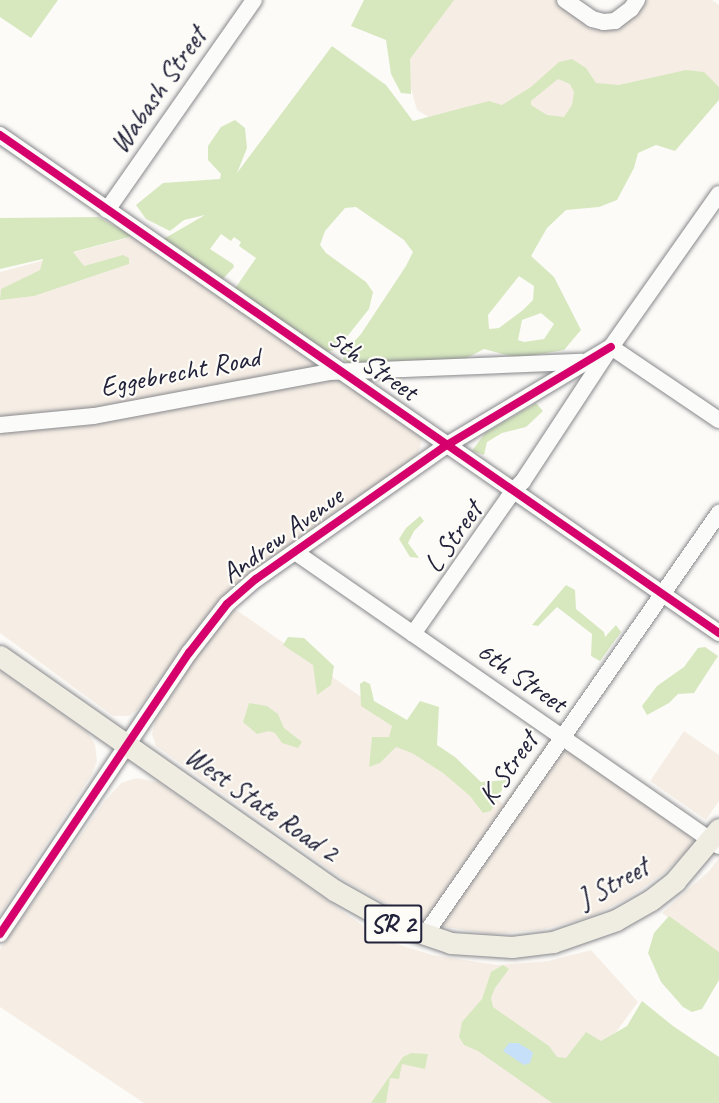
<!DOCTYPE html>
<html>
<head>
<meta charset="utf-8">
<style>
	body { margin:0 }
	#map { position:relative; width:719px; height:1103px; overflow:hidden; background:#fcfbf8; font-family:Caveat,sans-serif }
	div>[style] { position:absolute }
	[style*='--x'] { left:calc(var(--x)*1px); top:calc(var(--y)*1px); width:calc(var(--w)*1px); rotate:calc(var(--a)*1deg) }
	.built>* { inset:0; background:#f6eee5 }
	.green>* { inset:0; background:#d7e8bf }
	.water>* { inset:0; background:#c7e0f9 }
	.roads { filter:drop-shadow(0 0 2px #88888c) drop-shadow(0 0 2px #88888c) }
	.minor>* { height:16px; margin:-8px; padding:0 8px; transform-origin:8px; border-radius:8px; background:#fbfbf9 }
	.major>* { height:21px; margin:-10.5px; padding:0 10.5px; transform-origin:10.5px; border-radius:10.5px; background:#efece2 }
	.cycleway>* { height:8px; margin:-4px; padding:0 4px; transform-origin:4px; border-radius:4px; background:#d6006c }
	span { translate:-50% -50%; white-space:nowrap; text-align:center; line-height:1.15; -webkit-text-stroke:4.5px #fdfcf7; paint-order:stroke }
	.shield-label span { padding:2px 4px; background:#fdfcf7; border:2px solid; border-radius:4px; -webkit-text-stroke-width:0 }
	.shield-label { font-size:27px; color:#22223b; font-weight:700 }
	.street-label { font-size:28px; color:#22223b }
</style>
</head>
<body>
<div id="map">
	<div class="built">
		<div style="clip-path:polygon(449px 0,558px 0,591px 29px,624px 24px,647px 0,712px 0,719px 5px,719px 91px,501px 160px,417px 110px,403px 61px)"></div>
		<div style="clip-path:polygon(135px 236px,317px 360px,318px 366px,313px 369px,75px 413px,0 420px,0 272px)"></div>
		<div style="clip-path:polygon(334px 377px,343px 379px,420px 433px,422px 439px,418px 454px,393px 474px,298px 539px,228px 594px,199px 627px,137px 710px,129px 716px,113px 716px,0 633px,0 431px)"></div>
		<div style="clip-path:polygon(235px 609px,449px 758px,503px 804px,548px 740px,592px 765px,691px 837px,694px 844px,664px 873px,628px 898px,590px 917px,540px 930px,490px 934px,446px 927px,399px 911px,346px 881px,156px 746px,152px 734px,155px 721px,200px 650px)"></div>
		<div style="clip-path:polygon(0 671px,87px 732px,95px 744px,97px 761px,92px 774px,0 914px)"></div>
		<div style="clip-path:polygon(684px 731px,719px 755px,719px 801px,706px 820px,650px 781px)"></div>
		<div style="clip-path:polygon(136px 778px,158px 782px,382px 939px,432px 955px,497px 965px,548px 961px,591px 950px,638px 1002px,564px 1103px,144px 1103px,0 1007px,0 949px,105px 801px,121px 783px)"></div>
		<div style="clip-path:polygon(719px 858px,719px 953px,662px 913px,709px 871px)"></div>
	</div>
	<div class="green">
		<div style="clip-path:polygon(0 0,58px 0,31px 38px,0 17px)"></div>
		<div style="clip-path:polygon(364px 0,454px 0,410px 59px,411px 94px,401px 93px,391px 74px,386px 40px,351px 26px)"></div>
		<div style="clip-path:polygon(evenodd,332px 46px,386px 85px,413px 121px,489px 101px,502px 105px,531px 87px,559px 62px,572px 59px,586px 68px,596px 83px,619px 85px,686px 70px,704px 72px,719px 87px,719px 100px,675px 151px,656px 145px,638px 153px,634px 168px,617px 200px,599px 207px,566px 210px,547px 228px,531px 256px,554px 277px,581px 330px,564px 350px,518px 358px,484px 349px,463px 360px,417px 364px,348px 363px,343px 359px,344px 353px,361px 334px,406px 266px,413px 252px,404px 240px,356px 207px,345px 208px,325px 231px,320px 245px,326px 253px,366px 282px,373px 292px,369px 309px,338px 348px,328px 352px,234px 290px,256px 258px,239px 246px,241px 242px,234px 237px,231px 241px,221px 234px,210px 249px,233px 264px,234px 267px,221px 281px,160px 241px,205px 215px,184px 220px,170px 231px,146px 219px,136px 205px,163px 183px,220px 179px,221px 174px,208px 160px,208px 146px,221px 127px,235px 120px,245px 128px,247px 148px,237px 173px,332px 46px,558px 79px,570px 84px,574px 92px,572px 105px,564px 117px,547px 115px,531px 105px,531px 101px,558px 79px,332px 46px,519px 276px,534px 286px,533px 300px,523px 310px,499px 328px,489px 329px,488px 315px,519px 276px,332px 46px,541px 313px,554px 324px,544px 339px,524px 342px,518px 340px,522px 320px,541px 313px)"></div>
		<div style="clip-path:polygon(98px 217px,133px 236px,73px 252px,84px 266px,123px 255px,129px 258px,129px 264px,34px 296px,0 300px,1px 289px,40px 270px,43px 259px,0 269px,0 218px)"></div>
		<div style="clip-path:polygon(536px 403px,543px 411px,526px 427px,502px 433px,487px 442px,484px 455px,472px 451px,485px 433px)"></div>
		<div style="clip-path:polygon(420px 516px,424px 521px,414px 531px,408px 543px,419px 558px,410px 557px,399px 539px,406px 528px)"></div>
		<div style="clip-path:polygon(566px 585px,575px 590px,576px 609px,604px 632px,605px 637px,616px 625px,621px 632px,600px 661px,591px 656px,592px 634px,557px 607px,538px 626px,532px 625px)"></div>
		<div style="clip-path:polygon(288px 637px,304px 638px,334px 666px,331px 685px,317px 695px,313px 665px,283px 645px)"></div>
		<div style="clip-path:polygon(705px 647px,718px 656px,694px 693px,678px 694px,669px 703px,647px 715px,642px 706px,657px 686px,684px 667px,698px 648px)"></div>
		<div style="clip-path:polygon(364px 681px,370px 684px,374px 701px,407px 720px,420px 701px,439px 707px,437px 745px,455px 757px,481px 782px,507px 780px,491px 811px,483px 813px,470px 796px,443px 773px,412px 753px,396px 747px,380px 763px,369px 767px,372px 737px,389px 737px,392px 726px,361px 706px,360px 684px)"></div>
		<div style="clip-path:polygon(249px 703px,267px 706px,278px 714px,284px 728px,302px 742px,298px 748px,282px 743px,275px 733px,269px 731px,257px 734px,243px 722px)"></div>
		<div style="clip-path:polygon(669px 916px,719px 952px,719px 980px,702px 1009px,692px 1012px,683px 1007px,661px 982px,648px 953px,654px 933px)"></div>
		<div style="clip-path:polygon(503px 965px,509px 969px,495px 988px,491px 998px,493px 1007px,549px 1046px,557px 1057px,566px 1058px,586px 1032px,601px 1041px,627px 1026px,642px 1001px,673px 1026px,719px 1057px,719px 1103px,552px 1103px,478px 1051px,464px 1045px,459px 1037px,462px 1022px,482px 999px,491px 972px)"></div>
		<div style="clip-path:polygon(411px 1053px,428px 1054px,425px 1069px,402px 1064px,399px 1079px,390px 1078px,386px 1103px,371px 1103px,403px 1057px)"></div>
	</div>
	<div class="water">
		<div style="clip-path:polygon(509px 1043px,518px 1043px,530px 1050px,533px 1053px,530px 1063px,524px 1065px,503px 1051px)"></div>
	</div>
	<div class="roads">
		<div class="minor">
			<div style="--x:565;--y:0;--w:33;--a:35"></div>
			<div style="--x:592;--y:19;--w:12;--a:14"></div>
			<div style="--x:604;--y:22;--w:11;--a:-5"></div>
			<div style="--x:615;--y:21;--w:20;--a:-37"></div>
			<div style="--x:631;--y:9;--w:11;--a:-56"></div>
			<div style="--x:0;--y:135;--w:875;--a:34.71"></div>
			<div style="--x:107;--y:210;--w:256;--a:-55"></div>
			<div style="--x:611;--y:347;--w:130;--a:34.1"></div>
			<div style="--x:0;--y:425;--w:94;--a:-5.5"></div>
			<div style="--x:94;--y:416;--w:239;--a:-10.6"></div>
			<div style="--x:329;--y:372;--w:253;--a:-2.3"></div>
			<div style="--x:295;--y:552;--w:516;--a:34.74"></div>
			<div style="--x:413;--y:634;--w:176;--a:-55"></div>
			<div style="--x:514;--y:490;--w:13;--a:-45"></div>
			<div style="--x:523;--y:481;--w:160;--a:-56.7"></div>
			<div style="--x:611;--y:347;--w:187;--a:-54.8"></div>
			<div style="--x:0;--y:934;--w:339;--a:-56.1"></div>
			<div style="--x:189;--y:653;--w:62;--a:-52.2"></div>
			<div style="--x:227;--y:604;--w:38;--a:-41"></div>
			<div style="--x:256;--y:579;--w:233;--a:-35.1"></div>
			<div style="--x:447;--y:445;--w:191;--a:-30.9"></div>
			<div style="--x:424;--y:936;--w:516;--a:-55.11"></div>
		</div>
		<div class="major">
			<div style="--x:0;--y:656;--w:408;--a:35"></div>
			<div style="--x:334;--y:890;--w:68;--a:29.2"></div>
			<div style="--x:393;--y:923;--w:61;--a:19"></div>
			<div style="--x:451;--y:943;--w:61;--a:3.8"></div>
			<div style="--x:512;--y:947;--w:41;--a:-7"></div>
			<div style="--x:553;--y:942;--w:67;--a:-19.2"></div>
			<div style="--x:616;--y:920;--w:40;--a:-29.7"></div>
			<div style="--x:651;--y:900;--w:31;--a:-38"></div>
			<div style="--x:675;--y:881;--w:68;--a:-49.8"></div>
		</div>
	</div>
	<div class="cycleway">
		<div style="--x:0;--y:135;--w:875;--a:34.71"></div>
		<div style="--x:0;--y:934;--w:339;--a:-56.1"></div>
		<div style="--x:189;--y:653;--w:62;--a:-52.2"></div>
		<div style="--x:227;--y:604;--w:38;--a:-41"></div>
		<div style="--x:256;--y:579;--w:233;--a:-35.1"></div>
		<div style="--x:447;--y:445;--w:191;--a:-30.9"></div>
	</div>
	<div class="shield-label">
		<span style="left:393px;top:924px">SR 2</span>
	</div>
	<div class="street-label">
		<span style="left:158px;top:90px;rotate:-55deg">Wabash Street</span>
		<span style="left:373px;top:365px;rotate:35deg">5th Street</span>
		<span style="left:180px;top:372px;rotate:-11deg">Eggebrecht Road</span>
		<span style="left:282px;top:535px;rotate:-36deg">Andrew Avenue</span>
		<span style="left:453px;top:537px;rotate:-55deg">L Street</span>
		<span style="left:522px;top:677px;rotate:35deg">6th Street</span>
		<span style="left:508px;top:768px;rotate:-55deg">K Street</span>
		<span style="left:262px;top:804px;rotate:35deg">West State Road 2</span>
		<span style="left:613px;top:883px;rotate:-29deg">J Street</span>
	</div>
</div>
</body>
</html>
